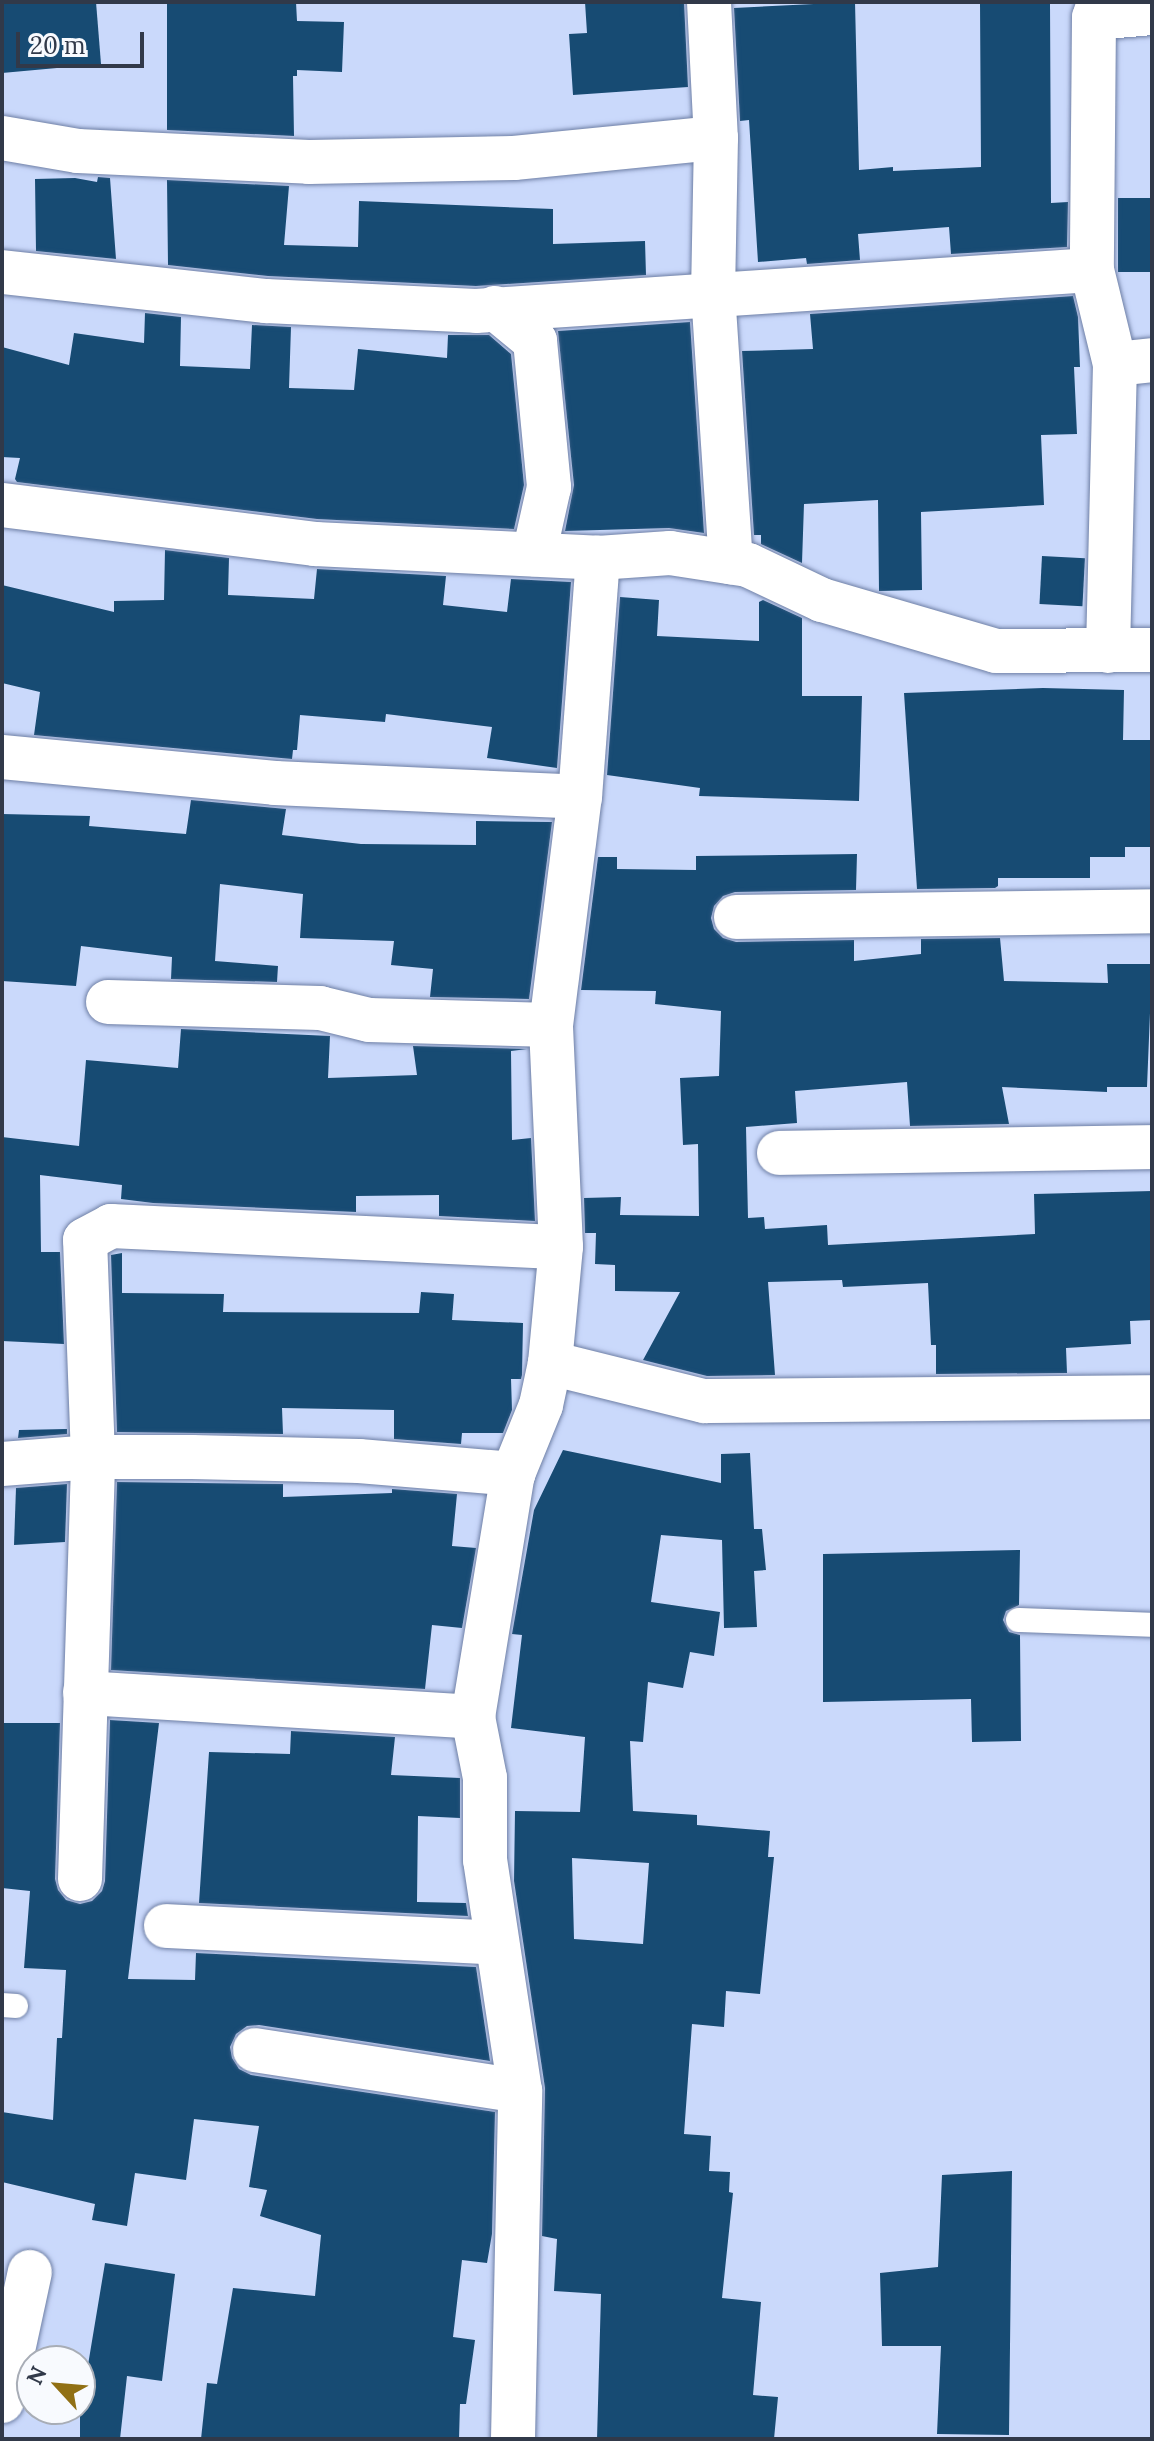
<!DOCTYPE html>
<html>
<head>
<meta charset="utf-8">
<style>
	body { margin:0 }
	#map { position:relative; width:1154px; height:2441px; overflow:hidden; background:#cad9fb; font-family:Lora,serif }
	div>[style] { position:absolute }
	[style*='--x'] { left:calc(var(--x)*1px); top:calc(var(--y)*1px); width:calc(var(--w)*1px); rotate:calc(var(--a)*1deg) }
	.building>* { inset:0; background:#174b73; transform-origin:0 0 }
	.roads { filter:drop-shadow(0 0 2px #6e7fa5) drop-shadow(0 0 2px #6e7fa5) }
	.lane>* { height:24px; margin:-12px; padding:0 12px; transform-origin:12px; border-radius:12px; background:#fff }
	.street>* { height:44px; margin:-22px; padding:0 22px; transform-origin:22px; border-radius:22px; background:#fff }
	span { translate:-50% -50%; white-space:nowrap; text-align:center; line-height:1.15; -webkit-text-stroke:8px #f8fafe; paint-order:stroke }
	.frame { position:absolute; inset:0; border:4px solid #313949; pointer-events:none }
	.north { position:absolute; left:16px; top:2345px; width:80px; height:80px; box-sizing:border-box; background:#f8fafe; border:2px solid #a8adb6; border-radius:50%; rotate:296deg; font-size:22px; font-weight:700; line-height:32px; text-align:center; color:#313949 }
	.north::after { content:''; display:block; margin:auto; width:28px; height:36px; background:#917015; clip-path:polygon(50% 0,100% 100%,50% 72%,0 100%) }
	.scale { position:absolute; left:16px; top:32px; width:128px; height:36px; box-sizing:border-box; border:4px solid #313949; border-top:0; padding-left:10px; font-size:24px; line-height:28px; white-space:nowrap; color:#313949; -webkit-text-stroke:6px #f8fafe; paint-order:stroke }
</style>
</head>
<body>
<div id="map">
	<div class="building">
		<div style="clip-path:polygon(2px 2px,96px 2px,101px 64px,2px 73px)"></div>
		<div style="clip-path:polygon(167px 2px,296px 2px,297px 21px,344px 22px,342px 72px,297px 70px,297px 76px,293px 76px,294px 136px,167px 130px)"></div>
		<div style="clip-path:polygon(585px 2px,684px 2px,688px 87px,573px 95px,569px 34px,587px 33px)"></div>
		<div style="clip-path:polygon(855px 2px,859px 170px,893px 167px,893px 171px,981px 167px,980px 2px,1050px 2px,1051px 203px,1068px 202px,1067px 247px,951px 254px,949px 227px,858px 234px,860px 260px,807px 264px,806px 258px,758px 262px,749px 120px,740px 121px,734px 8px)"></div>
		<div style="clip-path:polygon(98px 177px,110px 178px,116px 259px,36px 251px,35px 179px,75px 178px,97px 182px)"></div>
		<div style="clip-path:polygon(167px 180px,289px 186px,284px 245px,358px 247px,359px 201px,553px 209px,553px 244px,645px 241px,646px 275px,476px 286px,268px 276px,168px 265px)"></div>
		<div style="left:1152px;top:198px;width:74px;height:34px;rotate:90deg"></div>
		<div style="clip-path:polygon(1073px 296px,1078px 317px,1080px 367px,1074px 367px,1077px 434px,1041px 435px,1044px 505px,921px 512px,922px 590px,879px 591px,878px 500px,804px 504px,802px 563px,761px 544px,761px 535px,754px 535px,742px 351px,813px 349px,810px 314px)"></div>
		<div style="clip-path:polygon(145px 313px,181px 317px,180px 366px,250px 369px,252px 325px,291px 327px,289px 388px,354px 390px,358px 349px,447px 358px,448px 335px,489px 335px,511px 354px,524px 485px,514px 529px,317px 519px,17px 482px,15px 479px,20px 458px,2px 457px,2px 347px,69px 365px,74px 333px,144px 343px)"></div>
		<div style="clip-path:polygon(690px 322px,704px 533px,669px 528px,565px 531px,574px 485px,558px 331px)"></div>
		<div style="clip-path:polygon(165px 550px,229px 558px,228px 595px,314px 599px,317px 569px,446px 576px,443px 605px,507px 612px,511px 579px,571px 582px,557px 768px,487px 758px,492px 727px,386px 714px,385px 722px,300px 715px,297px 750px,293px 750px,292px 759px,34px 735px,40px 692px,2px 683px,2px 585px,114px 612px,114px 601px,164px 600px)"></div>
		<div style="left:1042px;top:556px;width:43px;height:48px;rotate:3deg"></div>
		<div style="clip-path:polygon(620px 597px,659px 600px,657px 636px,759px 641px,759px 602px,763px 600px,802px 618px,802px 696px,862px 696px,859px 801px,699px 796px,700px 788px,607px 775px)"></div>
		<div style="clip-path:polygon(1043px 688px,1124px 690px,1123px 740px,1152px 740px,1152px 847px,1125px 847px,1125px 857px,1090px 857px,1090px 878px,998px 878px,998px 886px,995px 888px,917px 889px,904px 693px)"></div>
		<div style="clip-path:polygon(191px 800px,286px 809px,282px 835px,361px 844px,476px 845px,476px 821px,552px 822px,529px 999px,430px 997px,433px 969px,391px 965px,394px 941px,300px 938px,303px 894px,220px 884px,215px 961px,278px 966px,277px 982px,171px 979px,172px 957px,81px 946px,76px 986px,2px 981px,2px 814px,90px 816px,89px 826px,186px 834px)"></div>
		<div style="clip-path:polygon(857px 854px,856px 890px,735px 892px,723px 896px,714px 906px,711px 918px,714px 929px,723px 938px,736px 942px,854px 940px,854px 961px,921px 954px,921px 939px,1000px 938px,1004px 981px,1108px 983px,1107px 964px,1152px 964px,1147px 1087px,1107px 1087px,1107px 1092px,1002px 1087px,1009px 1124px,910px 1126px,907px 1082px,795px 1091px,797px 1123px,746px 1127px,748px 1218px,764px 1217px,765px 1229px,827px 1225px,828px 1245px,1035px 1234px,1034px 1194px,1152px 1191px,1152px 1320px,1130px 1321px,1131px 1344px,1066px 1348px,1067px 1373px,936px 1374px,936px 1345px,931px 1345px,928px 1283px,843px 1287px,842px 1280px,768px 1282px,775px 1375px,707px 1376px,643px 1360px,680px 1292px,615px 1291px,615px 1265px,595px 1264px,596px 1233px,585px 1233px,584px 1198px,621px 1197px,620px 1215px,699px 1216px,698px 1144px,683px 1145px,680px 1078px,719px 1076px,721px 1011px,655px 1004px,656px 991px,581px 990px,598px 857px,617px 857px,617px 869px,696px 870px,696px 856px)"></div>
		<div style="clip-path:polygon(181px 1029px,330px 1036px,328px 1078px,417px 1075px,413px 1046px,527px 1049px,511px 1051px,512px 1140px,531px 1138px,535px 1221px,439px 1216px,439px 1195px,356px 1196px,356px 1212px,153px 1203px,121px 1199px,122px 1185px,40px 1175px,41px 1252px,60px 1252px,64px 1344px,2px 1341px,2px 1137px,79px 1146px,86px 1060px,178px 1068px)"></div>
		<div style="clip-path:polygon(122px 1253px,122px 1293px,224px 1294px,223px 1312px,419px 1313px,421px 1292px,454px 1294px,452px 1320px,523px 1323px,522px 1375px,521px 1379px,511px 1379px,512px 1410px,503px 1433px,462px 1433px,461px 1444px,394px 1439px,394px 1410px,282px 1408px,283px 1434px,117px 1432px,111px 1255px)"></div>
		<div style="clip-path:polygon(67px 1429px,67px 1434px,18px 1438px,19px 1430px)"></div>
		<div style="clip-path:polygon(evenodd,563px 1450px,721px 1483px,721px 1454px,750px 1453px,754px 1529px,762px 1529px,766px 1570px,754px 1571px,757px 1627px,724px 1628px,722px 1540px,661px 1535px,651px 1602px,720px 1612px,714px 1656px,690px 1652px,683px 1688px,648px 1682px,643px 1742px,630px 1741px,633px 1811px,697px 1815px,697px 1825px,770px 1831px,768px 1857px,774px 1857px,760px 1994px,726px 1991px,724px 2027px,692px 2024px,684px 2134px,711px 2136px,709px 2171px,730px 2172px,729px 2192px,733px 2193px,722px 2298px,761px 2302px,753px 2395px,778px 2397px,774px 2439px,597px 2439px,601px 2294px,554px 2291px,557px 2239px,542px 2236px,545px 2088px,514px 1881px,515px 1811px,580px 1812px,585px 1737px,511px 1728px,522px 1635px,512px 1634px,534px 1510px,563px 1450px,572px 1858px,649px 1863px,643px 1944px,574px 1939px,572px 1858px)"></div>
		<div style="clip-path:polygon(117px 1482px,283px 1484px,283px 1497px,392px 1493px,392px 1489px,457px 1494px,452px 1546px,476px 1548px,462px 1628px,432px 1625px,425px 1689px,111px 1670px)"></div>
		<div style="clip-path:polygon(67px 1484px,65px 1542px,14px 1545px,16px 1488px)"></div>
		<div style="clip-path:polygon(1020px 1550px,1019px 1605px,1006px 1611px,1003px 1620px,1009px 1632px,1020px 1635px,1021px 1741px,972px 1742px,971px 1699px,823px 1702px,823px 1554px)"></div>
		<div style="clip-path:polygon(110px 1720px,159px 1723px,128px 1979px,195px 1980px,196px 1953px,476px 1967px,490px 2061px,259px 2025px,247px 2026px,236px 2034px,230px 2047px,232px 2058px,239px 2069px,251px 2075px,495px 2112px,492px 2234px,487px 2263px,462px 2260px,453px 2337px,475px 2340px,466px 2404px,460px 2404px,459px 2439px,201px 2439px,207px 2383px,217px 2384px,233px 2288px,315px 2296px,321px 2235px,260px 2216px,267px 2190px,249px 2187px,259px 2126px,194px 2119px,186px 2180px,135px 2173px,127px 2226px,92px 2220px,95px 2204px,2px 2182px,2px 2112px,53px 2120px,57px 2038px,62px 2038px,66px 1970px,24px 1968px,30px 1891px,2px 1888px,2px 1723px,60px 1723px,55px 1879px,58px 1890px,66px 1900px,80px 1904px,92px 1901px,102px 1891px,105px 1881px)"></div>
		<div style="clip-path:polygon(291px 1731px,395px 1737px,391px 1775px,460px 1778px,460px 1818px,418px 1816px,417px 1902px,466px 1903px,468px 1916px,199px 1903px,209px 1752px,290px 1754px)"></div>
		<div style="clip-path:polygon(1012px 2171px,1009px 2435px,937px 2434px,941px 2346px,882px 2346px,880px 2273px,938px 2267px,942px 2175px)"></div>
		<div style="clip-path:polygon(105px 2263px,175px 2274px,162px 2381px,127px 2376px,120px 2439px,80px 2439px,80px 2369px,87px 2371px)"></div>
	</div>
	<div class="roads">
		<div class="lane">
			<div style="--x:1018;--y:1620;--w:134;--a:2.1"></div>
			<div style="--x:2;--y:2005;--w:14;--a:4"></div>
		</div>
		<div class="street">
			<div style="--x:709;--y:2;--w:136;--a:87.1"></div>
			<div style="--x:716;--y:138;--w:155;--a:91.1"></div>
			<div style="--x:713;--y:293;--w:270;--a:86.2"></div>
			<div style="--x:1099;--y:2;--w:17;--a:107"></div>
			<div style="--x:1094;--y:18;--w:252;--a:90.5"></div>
			<div style="--x:1092;--y:270;--w:97;--a:76.3"></div>
			<div style="--x:1115;--y:364;--w:287;--a:91.4"></div>
			<div style="--x:1094;--y:18;--w:58;--a:-4.9"></div>
			<div style="--x:2;--y:138;--w:77;--a:9.7"></div>
			<div style="--x:78;--y:151;--w:231;--a:2.7"></div>
			<div style="--x:309;--y:162;--w:205;--a:-1.1"></div>
			<div style="--x:514;--y:158;--w:203;--a:-5.7"></div>
			<div style="--x:2;--y:272;--w:266;--a:6.3"></div>
			<div style="--x:266;--y:301;--w:210;--a:2.7"></div>
			<div style="--x:476;--y:311;--w:617;--a:-3.81"></div>
			<div style="--x:495;--y:308;--w:52;--a:39.5"></div>
			<div style="--x:535;--y:341;--w:147;--a:84.5"></div>
			<div style="--x:549;--y:487;--w:69;--a:102.6"></div>
			<div style="--x:1115;--y:364;--w:37;--a:-6"></div>
			<div style="--x:2;--y:505;--w:315;--a:7.1"></div>
			<div style="--x:315;--y:544;--w:283;--a:2.8"></div>
			<div style="--x:598;--y:558;--w:72;--a:-4"></div>
			<div style="--x:670;--y:553;--w:79;--a:8.7"></div>
			<div style="--x:748;--y:565;--w:82;--a:25.3"></div>
			<div style="--x:822;--y:600;--w:181;--a:16.3"></div>
			<div style="--x:996;--y:651;--w:156;--a:-0.4"></div>
			<div style="--x:2;--y:757;--w:274;--a:5.4"></div>
			<div style="--x:275;--y:783;--w:305;--a:2.6"></div>
			<div style="--x:580;--y:797;--w:240;--a:-85.7"></div>
			<div style="--x:736;--y:917;--w:416;--a:-0.8"></div>
			<div style="--x:108;--y:1002;--w:212;--a:1.6"></div>
			<div style="--x:320;--y:1008;--w:50;--a:13.8"></div>
			<div style="--x:369;--y:1020;--w:182;--a:1.6"></div>
			<div style="--x:779;--y:1153;--w:373;--a:-0.9"></div>
			<div style="--x:550;--y:1363;--w:159;--a:13.9"></div>
			<div style="--x:704;--y:1401;--w:448;--a:-0.5"></div>
			<div style="--x:2;--y:1464;--w:91;--a:-4.4"></div>
			<div style="--x:93;--y:1457;--w:99;--a:0"></div>
			<div style="--x:192;--y:1457;--w:167;--a:1.4"></div>
			<div style="--x:359;--y:1461;--w:155;--a:4.8"></div>
			<div style="--x:85;--y:1693;--w:389;--a:3.5"></div>
			<div style="--x:80;--y:1879;--w:422;--a:-88.2"></div>
			<div style="--x:93;--y:1457;--w:217;--a:-92.1"></div>
			<div style="--x:85;--y:1240;--w:30;--a:-28"></div>
			<div style="--x:111;--y:1226;--w:450;--a:2.7"></div>
			<div style="--x:166;--y:1926;--w:331;--a:2.9"></div>
			<div style="--x:255;--y:2050;--w:268;--a:8.8"></div>
			<div style="--x:2;--y:2401;--w:132;--a:-77.8"></div>
			<div style="--x:513;--y:2439;--w:348;--a:-88.8"></div>
			<div style="--x:520;--y:2091;--w:234;--a:-98.6"></div>
			<div style="--x:485;--y:1860;--w:82;--a:-90"></div>
			<div style="--x:485;--y:1778;--w:62;--a:-101.1"></div>
			<div style="--x:473;--y:1717;--w:246;--a:-80.7"></div>
			<div style="--x:513;--y:1474;--w:74;--a:-67.9"></div>
			<div style="--x:541;--y:1405;--w:43;--a:-77.9"></div>
			<div style="--x:550;--y:1363;--w:117;--a:-84.6"></div>
			<div style="--x:561;--y:1247;--w:222;--a:-92.6"></div>
			<div style="--x:551;--y:1025;--w:230;--a:-82.8"></div>
		</div>
	</div>
	<div class="frame"></div>
	<div class="north">N</div>
	<div class="scale">20 m</div>
</div>
</body>
</html>
